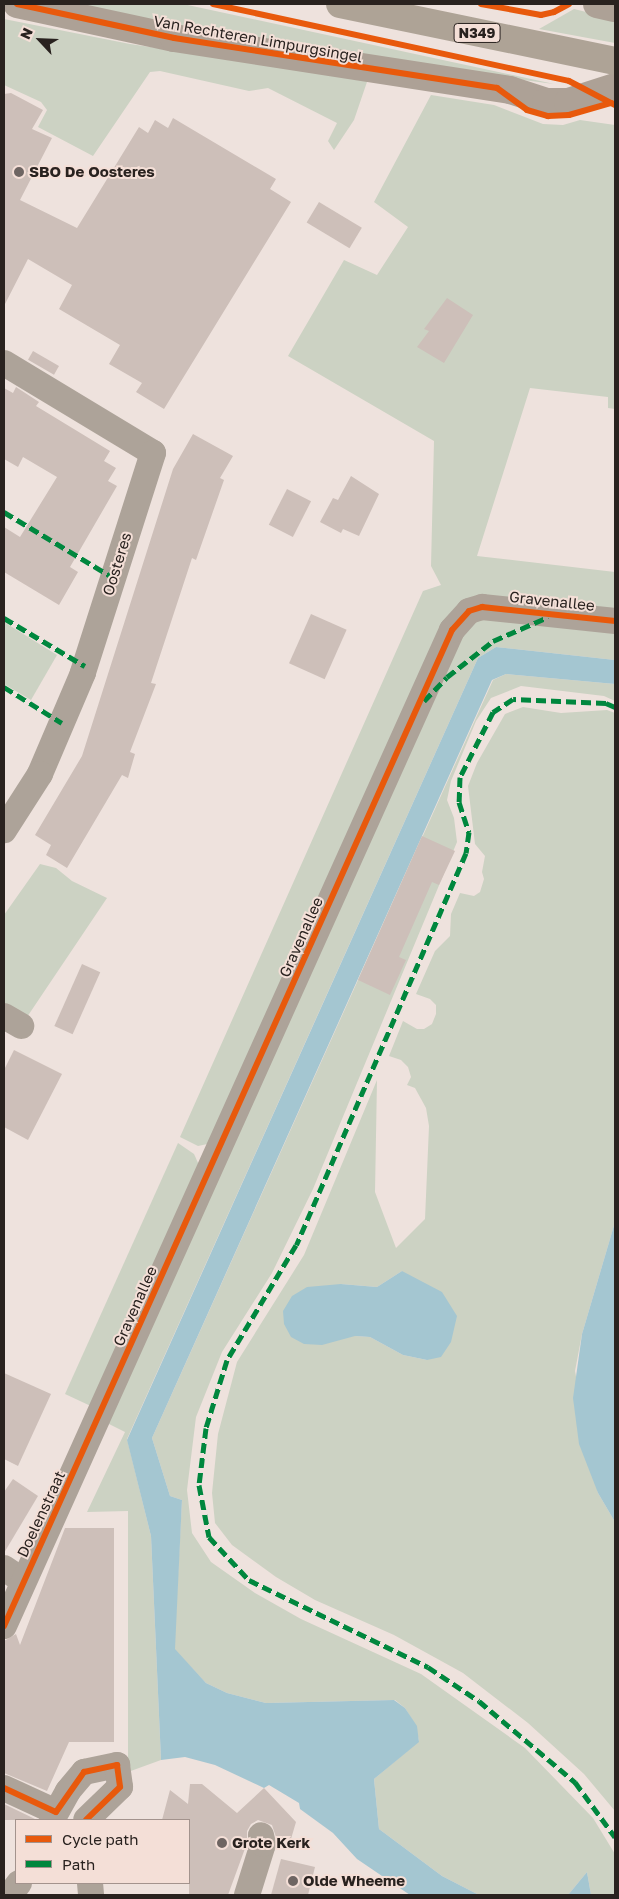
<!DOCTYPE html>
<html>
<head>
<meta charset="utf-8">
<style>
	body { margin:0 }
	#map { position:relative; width:619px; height:1899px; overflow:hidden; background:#eee2dd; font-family:"Golos Text",sans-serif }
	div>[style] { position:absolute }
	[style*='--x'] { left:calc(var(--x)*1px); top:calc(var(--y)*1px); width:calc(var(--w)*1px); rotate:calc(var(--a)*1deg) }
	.green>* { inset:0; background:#ccd2c3 }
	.water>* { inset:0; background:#a4c6d1 }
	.building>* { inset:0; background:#cdbfb9; transform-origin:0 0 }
	.minor>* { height:26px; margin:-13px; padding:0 13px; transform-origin:13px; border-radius:13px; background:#ada399 }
	.secondary>* { height:28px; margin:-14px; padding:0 14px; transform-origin:14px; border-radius:14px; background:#ada196 }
	.primary>* { height:28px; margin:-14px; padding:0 14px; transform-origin:14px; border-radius:14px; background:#aea396 }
	.quiet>* { height:5px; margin-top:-2.5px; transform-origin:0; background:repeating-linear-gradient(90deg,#00873e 0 10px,transparent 0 15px) }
	.cycleway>* { height:6px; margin:-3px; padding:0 3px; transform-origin:3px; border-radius:3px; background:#e8590c }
	.dots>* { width:14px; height:14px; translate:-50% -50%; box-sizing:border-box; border:2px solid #f4dfd7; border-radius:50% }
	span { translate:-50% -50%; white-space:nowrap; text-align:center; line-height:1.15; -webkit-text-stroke:4px #f4dfd7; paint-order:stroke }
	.shield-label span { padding:1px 4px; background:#f4dfd7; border:1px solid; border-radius:4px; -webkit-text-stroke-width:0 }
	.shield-label { font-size:14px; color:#29221f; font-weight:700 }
	.street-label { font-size:15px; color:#29221f }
	.poi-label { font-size:15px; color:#29221f; font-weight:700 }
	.left { translate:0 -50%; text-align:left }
	.frame { position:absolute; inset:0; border:5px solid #29221f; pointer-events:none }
	.legend { position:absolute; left:15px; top:1819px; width:175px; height:65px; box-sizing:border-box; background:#f4dfd7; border:1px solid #a3938d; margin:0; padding:6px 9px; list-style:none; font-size:15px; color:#29221f }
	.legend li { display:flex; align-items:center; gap:10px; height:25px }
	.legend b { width:25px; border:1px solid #a3938d }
	.north { position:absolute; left:15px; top:15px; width:50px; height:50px; -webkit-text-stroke:4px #f4dfd7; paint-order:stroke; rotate:295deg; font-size:14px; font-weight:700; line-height:20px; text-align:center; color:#29221f }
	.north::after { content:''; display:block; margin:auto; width:18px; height:22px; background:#29221f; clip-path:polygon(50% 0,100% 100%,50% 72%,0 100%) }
</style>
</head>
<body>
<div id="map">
	<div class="green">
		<div style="clip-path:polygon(62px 4px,183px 4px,554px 84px,346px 57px)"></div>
		<div style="clip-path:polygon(574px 9px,615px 19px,615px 43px,539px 29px)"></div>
		<div style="clip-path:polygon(4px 19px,130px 44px,368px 79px,354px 120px,334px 150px,328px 141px,337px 123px,268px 88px,249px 91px,160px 71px,150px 72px,93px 156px,38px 127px,47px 110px,41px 102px,4px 85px)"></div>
		<div style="clip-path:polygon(431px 95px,494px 105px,543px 124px,563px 125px,580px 120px,615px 125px,615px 409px,608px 408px,608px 397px,530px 388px,477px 556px,615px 572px,615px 613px,479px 599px,217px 1142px,198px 1146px,180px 1137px,423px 591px,441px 585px,431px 566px,434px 441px,288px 356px,344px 260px,377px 275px,408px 227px,374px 202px)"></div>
		<div style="clip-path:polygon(473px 618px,615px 629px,615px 660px,496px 647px,478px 658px,127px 1439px,151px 1536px,161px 1760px,128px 1772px,128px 1511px,87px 1512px,125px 1432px,101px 1420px,457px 633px)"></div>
		<div style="clip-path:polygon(4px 622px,57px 655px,31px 700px,4px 684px)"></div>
		<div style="clip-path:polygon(506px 674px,615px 684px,615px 701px,604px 696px,521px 686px,491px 698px,476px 721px,451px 781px,447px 800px,454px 818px,457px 842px,313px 1189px,272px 1273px,222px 1352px,196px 1417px,187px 1490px,192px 1533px,211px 1562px,255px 1593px,301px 1619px,421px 1674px,525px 1748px,593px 1818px,615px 1854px,615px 1895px,591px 1895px,587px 1872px,568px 1895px,479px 1895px,442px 1876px,379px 1829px,374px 1779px,419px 1741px,416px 1726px,405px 1708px,395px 1700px,266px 1703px,227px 1693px,206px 1683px,174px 1649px,182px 1500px,170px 1496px,152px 1438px,493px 680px)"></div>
		<div style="clip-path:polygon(evenodd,523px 707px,561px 713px,607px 710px,615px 713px,615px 1222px,582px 1334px,575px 1371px,598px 1493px,615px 1522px,615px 1811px,584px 1774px,528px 1723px,463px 1673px,394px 1635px,315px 1600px,276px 1577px,232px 1545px,215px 1523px,212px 1493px,218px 1434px,237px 1362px,304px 1255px,377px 1080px,375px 1192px,396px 1248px,425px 1219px,429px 1126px,426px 1108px,415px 1088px,407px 1085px,411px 1077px,408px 1067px,401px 1060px,389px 1056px,403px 1021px,417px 1029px,424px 1029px,432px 1024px,436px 1014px,436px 1005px,430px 999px,416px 994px,435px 951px,450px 936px,451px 914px,460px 893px,474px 896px,480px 892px,484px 879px,482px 872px,485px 856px,475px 844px,468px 786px,477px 763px,505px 714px,523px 707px,402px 1271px,427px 1360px,403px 1355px,370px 1337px,355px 1336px,341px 1284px,377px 1287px,402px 1271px)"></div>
		<div style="clip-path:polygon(40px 864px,56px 868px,72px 881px,107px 898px,21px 1026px,4px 1016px,4px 915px)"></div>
		<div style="clip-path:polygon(178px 1143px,194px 1154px,203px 1174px,95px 1408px,65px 1394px)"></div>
	</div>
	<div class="water">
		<div style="clip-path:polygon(496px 647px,615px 660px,615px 684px,506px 674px,492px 680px,152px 1438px,170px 1496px,182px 1500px,175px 1649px,206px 1683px,227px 1693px,266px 1703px,394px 1700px,405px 1708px,417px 1726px,419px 1742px,374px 1779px,379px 1829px,442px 1876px,479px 1895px,410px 1895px,357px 1859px,333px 1833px,300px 1809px,299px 1803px,269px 1785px,264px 1788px,215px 1765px,185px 1757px,161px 1760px,151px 1536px,127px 1440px,478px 658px)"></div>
		<div style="clip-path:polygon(615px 1222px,615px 1522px,598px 1493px,579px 1444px,573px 1398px,582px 1334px)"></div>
		<div style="clip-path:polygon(402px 1271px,442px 1292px,457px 1316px,451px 1342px,441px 1357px,427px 1360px,403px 1355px,370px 1337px,355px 1336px,322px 1345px,304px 1344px,291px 1337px,284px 1324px,283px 1311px,292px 1296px,307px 1287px,341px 1284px,377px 1287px)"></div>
		<div style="clip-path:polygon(587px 1872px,591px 1895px,568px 1895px)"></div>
	</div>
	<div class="building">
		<div style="clip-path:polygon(11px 93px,43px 110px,32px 129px,52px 138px,20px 200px,77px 228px,139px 127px,148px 133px,155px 120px,168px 128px,173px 118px,276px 179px,270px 189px,291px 202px,164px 409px,136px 392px,142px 383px,109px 364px,120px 345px,59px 309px,72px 285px,28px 259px,4px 306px,4px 94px)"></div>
		<div style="left:319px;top:202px;width:50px;height:24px;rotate:31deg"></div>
		<div style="clip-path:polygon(447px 298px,473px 315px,444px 363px,417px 347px,429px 331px,424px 329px)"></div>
		<div style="left:33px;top:351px;width:30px;height:10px;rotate:30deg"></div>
		<div style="clip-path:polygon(16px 387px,39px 402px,36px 406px,110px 451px,104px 461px,116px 468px,108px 481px,117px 486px,70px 567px,78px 572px,59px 605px,4px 572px,4px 527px,20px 537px,57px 477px,23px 457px,18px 467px,4px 459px,4px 388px,13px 393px)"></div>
		<div style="clip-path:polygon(193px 434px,233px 456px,220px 478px,224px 480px,196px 560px,192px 558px,151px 683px,156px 684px,130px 752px,135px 754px,128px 778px,122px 775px,67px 868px,46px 855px,51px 845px,35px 835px,82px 756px,173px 469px)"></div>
		<div style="clip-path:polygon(351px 476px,379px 494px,359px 536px,343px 529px,341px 533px,320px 522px,333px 498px,338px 500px)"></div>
		<div style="left:287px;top:489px;width:27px;height:40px;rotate:27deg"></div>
		<div style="left:311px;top:614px;width:39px;height:54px;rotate:24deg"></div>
		<div style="clip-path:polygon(422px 836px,455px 851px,439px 885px,432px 882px,399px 957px,406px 960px,390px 995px,358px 980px)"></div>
		<div style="left:82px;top:964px;width:20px;height:68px;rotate:24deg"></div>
		<div style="clip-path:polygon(14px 1050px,62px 1074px,28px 1140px,4px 1127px,4px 1070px)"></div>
		<div style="clip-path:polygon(4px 1373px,51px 1394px,18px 1466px,4px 1459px)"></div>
		<div style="clip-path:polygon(13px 1479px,38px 1496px,4px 1553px,4px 1492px)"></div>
		<div style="clip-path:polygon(65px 1528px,114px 1528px,114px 1742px,69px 1742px,47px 1791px,4px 1773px,4px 1641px,16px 1634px,20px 1645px)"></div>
		<div style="clip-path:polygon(190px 1784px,202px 1784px,237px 1813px,264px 1788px,296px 1822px,291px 1839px,278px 1843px,272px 1825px,258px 1820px,251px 1824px,247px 1831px,247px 1843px,228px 1895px,189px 1895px,189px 1820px,162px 1820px,170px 1790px,188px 1804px)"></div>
		<div style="clip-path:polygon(4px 1804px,35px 1819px,34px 1820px,4px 1820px)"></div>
		<div style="clip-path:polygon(281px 1859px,315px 1867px,308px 1895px,271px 1895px)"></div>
	</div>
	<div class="minor">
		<div style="--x:4;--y:363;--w:174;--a:31.1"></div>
		<div style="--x:153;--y:453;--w:231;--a:107.7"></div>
		<div style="--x:83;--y:673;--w:110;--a:113.1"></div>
		<div style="--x:40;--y:774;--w:67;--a:122.7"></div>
		<div style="--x:4;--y:1016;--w:20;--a:30"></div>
		<div style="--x:4;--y:1568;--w:23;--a:34"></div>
		<div style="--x:4;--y:1626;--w:1092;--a:-65.78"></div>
		<div style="--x:452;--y:630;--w:25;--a:-48"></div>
		<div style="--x:469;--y:611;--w:14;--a:-17"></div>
		<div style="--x:482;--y:607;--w:134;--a:6"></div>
		<div style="--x:4;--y:1788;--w:57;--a:24.8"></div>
		<div style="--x:52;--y:1820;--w:33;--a:-61"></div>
		<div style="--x:68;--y:1791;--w:25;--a:-50"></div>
		<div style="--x:84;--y:1772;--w:34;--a:-12"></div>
		<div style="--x:117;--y:1765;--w:22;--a:82"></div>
		<div style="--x:120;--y:1787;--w:47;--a:135.9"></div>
		<div style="--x:90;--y:1883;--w:12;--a:85"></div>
		<div style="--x:10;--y:1895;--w:15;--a:-53"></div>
		<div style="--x:247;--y:1895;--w:53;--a:-72.6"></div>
		<div style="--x:263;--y:1844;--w:9;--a:-103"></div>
	</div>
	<div class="secondary">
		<div style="--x:17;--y:4;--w:161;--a:12.2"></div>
		<div style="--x:174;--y:38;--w:340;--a:8.8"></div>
		<div style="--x:510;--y:90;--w:38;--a:18"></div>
		<div style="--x:546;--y:102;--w:22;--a:0"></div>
		<div style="--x:568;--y:102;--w:49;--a:-17.7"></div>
		<div style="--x:597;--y:4;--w:18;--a:13"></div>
	</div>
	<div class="primary">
		<div style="--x:340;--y:4;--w:281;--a:11.7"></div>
	</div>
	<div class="quiet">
		<div style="--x:4;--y:512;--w:126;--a:31"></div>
		<div style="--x:4;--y:618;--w:94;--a:30.7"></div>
		<div style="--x:4;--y:687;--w:68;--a:31.8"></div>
		<div style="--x:424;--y:701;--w:33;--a:-46"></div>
		<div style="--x:447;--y:677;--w:58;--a:-38"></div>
		<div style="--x:493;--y:641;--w:60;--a:-23.6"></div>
		<div style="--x:615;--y:707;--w:10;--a:-156"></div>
		<div style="--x:606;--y:703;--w:93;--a:-177.5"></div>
		<div style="--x:513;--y:699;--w:24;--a:147"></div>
		<div style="--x:493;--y:712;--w:73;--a:116.9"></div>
		<div style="--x:460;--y:777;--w:25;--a:92"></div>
		<div style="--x:459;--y:802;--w:32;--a:72"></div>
		<div style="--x:469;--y:832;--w:21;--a:98"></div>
		<div style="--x:466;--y:853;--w:427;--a:113.4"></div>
		<div style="--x:296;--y:1245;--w:134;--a:121"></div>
		<div style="--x:227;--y:1360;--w:71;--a:107.2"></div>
		<div style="--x:206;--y:1428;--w:57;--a:97"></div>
		<div style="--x:199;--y:1485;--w:53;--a:79.1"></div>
		<div style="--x:209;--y:1537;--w:59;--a:47.1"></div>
		<div style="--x:249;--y:1580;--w:199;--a:25.9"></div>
		<div style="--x:428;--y:1667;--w:61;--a:33.7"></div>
		<div style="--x:479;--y:1701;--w:126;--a:40.2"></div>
		<div style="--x:575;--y:1782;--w:68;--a:54"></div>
	</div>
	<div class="cycleway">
		<div style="--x:17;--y:4;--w:161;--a:12.2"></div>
		<div style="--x:174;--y:38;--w:327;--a:8.8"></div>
		<div style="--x:213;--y:4;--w:364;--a:12.2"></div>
		<div style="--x:569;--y:81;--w:52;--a:27.6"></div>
		<div style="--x:481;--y:4;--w:61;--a:10.4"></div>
		<div style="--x:541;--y:15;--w:13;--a:-13"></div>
		<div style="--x:554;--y:12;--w:17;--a:-28"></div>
		<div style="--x:497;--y:88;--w:37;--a:36"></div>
		<div style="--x:527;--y:110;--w:22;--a:16"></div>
		<div style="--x:548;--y:116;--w:21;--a:-3"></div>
		<div style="--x:569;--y:115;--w:44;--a:-15.9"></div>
		<div style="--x:4;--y:1626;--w:1092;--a:-65.78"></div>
		<div style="--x:452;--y:630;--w:25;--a:-48"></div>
		<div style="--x:469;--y:611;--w:14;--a:-17"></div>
		<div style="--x:482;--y:607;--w:134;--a:6"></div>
		<div style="--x:4;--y:1788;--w:57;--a:24.8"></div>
		<div style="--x:56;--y:1812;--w:49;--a:-55"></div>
		<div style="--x:84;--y:1772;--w:34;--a:-12"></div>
		<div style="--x:117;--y:1765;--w:22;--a:82"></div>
		<div style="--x:120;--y:1787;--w:47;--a:135.9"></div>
	</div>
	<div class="dots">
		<div style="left:19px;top:172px;background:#6e6562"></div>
		<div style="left:222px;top:1843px;background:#6e6562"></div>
		<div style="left:293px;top:1881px;background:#6e6562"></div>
	</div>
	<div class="shield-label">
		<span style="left:477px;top:33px">N349</span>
	</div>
	<div class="street-label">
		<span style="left:258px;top:39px;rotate:10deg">Van Rechteren Limpurgsingel</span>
		<span style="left:117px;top:564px;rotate:-73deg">Oosteres</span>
		<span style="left:552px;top:601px;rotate:6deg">Gravenallee</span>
		<span style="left:301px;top:937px;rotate:-66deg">Gravenallee</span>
		<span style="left:135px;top:1306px;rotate:-66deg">Gravenallee</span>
		<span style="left:41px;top:1514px;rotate:-65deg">Doelenstraat</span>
	</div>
	<div class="poi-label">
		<span class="left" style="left:29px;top:172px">SBO De Oosteres</span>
		<span class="left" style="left:232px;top:1843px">Grote Kerk</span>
		<span class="left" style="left:303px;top:1881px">Olde Wheeme</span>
	</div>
	<div class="frame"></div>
	<ul class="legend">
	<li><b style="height:6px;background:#e8590c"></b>Cycle path</li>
	<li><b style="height:6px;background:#00873e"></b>Path</li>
	</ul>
	<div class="north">N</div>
</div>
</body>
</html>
